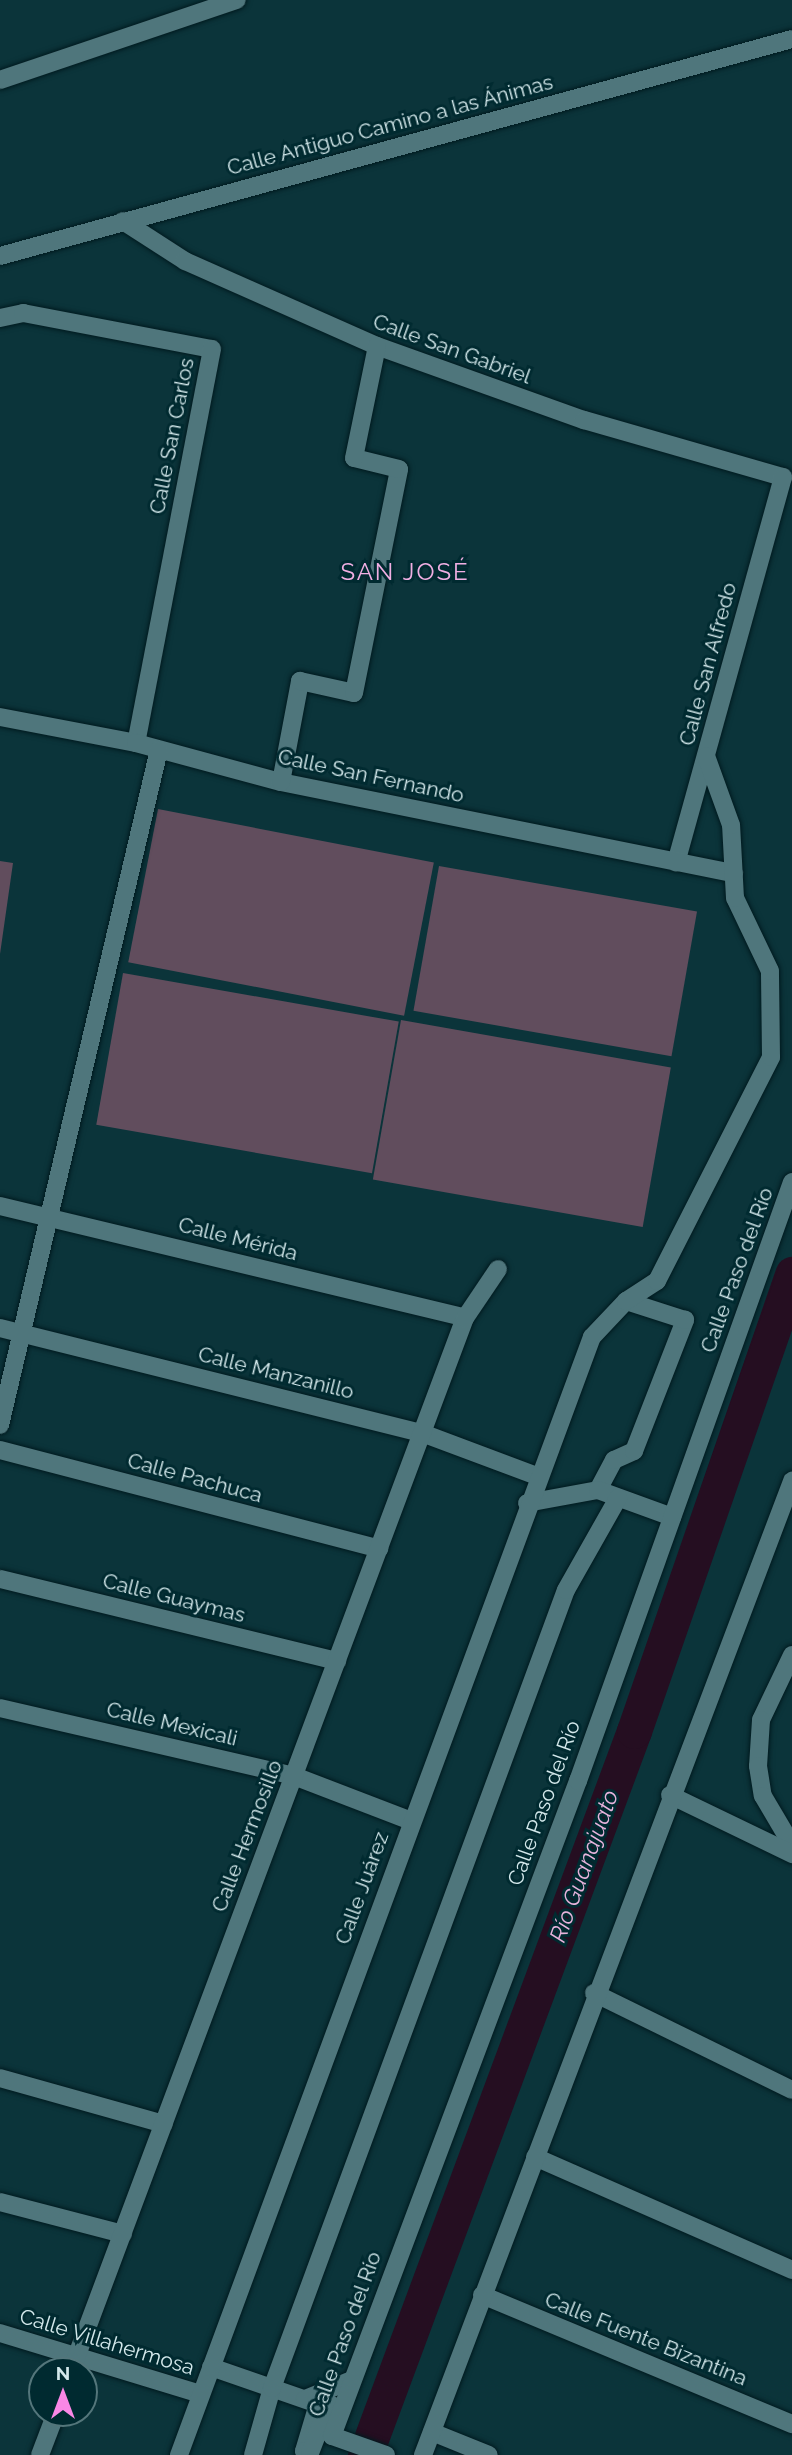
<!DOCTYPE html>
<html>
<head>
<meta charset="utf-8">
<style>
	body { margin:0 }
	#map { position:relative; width:792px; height:2455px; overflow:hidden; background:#0b343a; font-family:Raleway,sans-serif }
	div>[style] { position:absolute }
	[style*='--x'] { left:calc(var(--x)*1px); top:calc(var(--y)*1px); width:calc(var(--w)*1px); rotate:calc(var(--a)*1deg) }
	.green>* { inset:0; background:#614d5d; transform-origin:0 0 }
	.river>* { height:35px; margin:-17.5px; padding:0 17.5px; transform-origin:17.5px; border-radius:17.5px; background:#250e21 }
	.roads { filter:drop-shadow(0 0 2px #001a1f) drop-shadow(0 0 2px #001a1f) }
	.minor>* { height:18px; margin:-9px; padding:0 9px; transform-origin:9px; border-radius:9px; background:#4f767c }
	span { translate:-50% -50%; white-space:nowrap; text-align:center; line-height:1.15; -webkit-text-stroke:6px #002a30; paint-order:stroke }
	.street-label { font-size:21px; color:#d3e8eb }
	.water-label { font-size:23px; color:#e7b3dc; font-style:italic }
	.quarter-label { font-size:24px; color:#f0afe3; letter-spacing:2px }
	.north { position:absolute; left:28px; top:2357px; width:70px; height:70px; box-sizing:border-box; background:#002a30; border:2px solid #54767b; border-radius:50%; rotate:0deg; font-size:19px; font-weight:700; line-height:28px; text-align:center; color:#d3e8eb }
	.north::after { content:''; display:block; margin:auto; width:24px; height:32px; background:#fa87e6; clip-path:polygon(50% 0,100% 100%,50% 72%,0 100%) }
</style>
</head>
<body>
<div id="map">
	<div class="green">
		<div style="left:158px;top:809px;width:281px;height:156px;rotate:11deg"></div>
		<div style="clip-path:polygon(0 861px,13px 863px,0 954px)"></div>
		<div style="left:439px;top:866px;width:262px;height:147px;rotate:10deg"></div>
		<div style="left:123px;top:973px;width:280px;height:154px;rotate:10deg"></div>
		<div style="left:401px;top:1020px;width:274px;height:162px;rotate:10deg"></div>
	</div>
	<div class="river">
		<div style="--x:365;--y:2455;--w:772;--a:-69.62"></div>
		<div style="--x:634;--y:1731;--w:484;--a:-70.9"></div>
	</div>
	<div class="roads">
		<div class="minor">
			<div style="--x:0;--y:80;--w:250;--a:-18.7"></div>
			<div style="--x:123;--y:221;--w:74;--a:32.8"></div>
			<div style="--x:185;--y:261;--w:210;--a:23.9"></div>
			<div style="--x:377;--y:346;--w:220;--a:19.7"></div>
			<div style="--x:584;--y:420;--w:207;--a:16"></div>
			<div style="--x:783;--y:477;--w:400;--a:105.5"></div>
			<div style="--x:0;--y:256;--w:821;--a:-15.32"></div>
			<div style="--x:0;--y:318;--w:24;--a:-12"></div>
			<div style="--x:23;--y:313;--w:192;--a:10.8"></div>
			<div style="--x:212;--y:349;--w:401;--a:100.9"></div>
			<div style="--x:0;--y:717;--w:138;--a:10.8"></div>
			<div style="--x:136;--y:743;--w:150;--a:15.1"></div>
			<div style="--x:281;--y:782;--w:462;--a:11.4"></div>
			<div style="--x:281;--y:782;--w:103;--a:-79.3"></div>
			<div style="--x:300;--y:681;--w:55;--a:12.5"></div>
			<div style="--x:354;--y:693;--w:228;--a:-78.6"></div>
			<div style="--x:399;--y:469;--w:46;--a:-166.3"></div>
			<div style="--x:354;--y:458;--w:114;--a:-78.4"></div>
			<div style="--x:0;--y:1206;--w:478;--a:13.5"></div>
			<div style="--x:0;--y:1328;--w:435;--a:14"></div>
			<div style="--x:422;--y:1433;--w:123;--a:20.5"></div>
			<div style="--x:0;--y:1425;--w:693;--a:-76.75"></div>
			<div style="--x:0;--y:1450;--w:392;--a:14.6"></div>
			<div style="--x:598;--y:1490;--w:34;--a:-62"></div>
			<div style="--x:614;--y:1460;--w:22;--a:-24"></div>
			<div style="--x:634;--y:1451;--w:141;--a:-68.7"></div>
			<div style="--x:685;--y:1320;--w:62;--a:-162.1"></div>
			<div style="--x:527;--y:1503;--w:72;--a:-10.4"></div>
			<div style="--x:598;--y:1490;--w:79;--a:20"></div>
			<div style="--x:0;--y:1579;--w:347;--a:13.7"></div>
			<div style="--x:792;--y:1655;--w:72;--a:115.5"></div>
			<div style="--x:761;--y:1720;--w:46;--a:93.7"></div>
			<div style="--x:758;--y:1766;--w:30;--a:81"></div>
			<div style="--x:763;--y:1796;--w:57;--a:59.4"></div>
			<div style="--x:0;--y:1708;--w:302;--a:13"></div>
			<div style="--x:294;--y:1776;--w:125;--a:21"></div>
			<div style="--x:670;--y:1795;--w:136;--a:25.8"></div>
			<div style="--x:594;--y:1993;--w:220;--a:26.1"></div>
			<div style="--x:0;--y:2078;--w:170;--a:15.7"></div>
			<div style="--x:535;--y:2157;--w:281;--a:23.7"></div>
			<div style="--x:0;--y:2202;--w:127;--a:14.6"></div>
			<div style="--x:482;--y:2295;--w:336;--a:22.6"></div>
			<div style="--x:0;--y:2333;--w:210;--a:16.9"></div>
			<div style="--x:211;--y:2367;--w:113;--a:19.1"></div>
			<div style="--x:318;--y:2404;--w:49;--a:106.6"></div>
			<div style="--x:304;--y:2451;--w:6;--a:18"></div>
			<div style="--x:310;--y:2453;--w:53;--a:-68.8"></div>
			<div style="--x:329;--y:2404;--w:13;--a:23"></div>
			<div style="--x:71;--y:2371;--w:1124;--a:-69.49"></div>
			<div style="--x:465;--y:1318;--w:59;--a:-56"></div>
			<div style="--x:305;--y:2399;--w:51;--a:-22"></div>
			<div style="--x:432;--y:2432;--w:61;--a:22"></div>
			<div style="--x:40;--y:2455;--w:45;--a:-69.1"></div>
			<div style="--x:179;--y:2455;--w:1192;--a:-69.73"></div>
			<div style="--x:592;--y:1337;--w:50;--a:-46.6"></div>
			<div style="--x:626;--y:1301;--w:37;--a:-33"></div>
			<div style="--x:657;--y:1281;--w:251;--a:-63"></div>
			<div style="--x:771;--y:1057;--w:86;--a:-90.7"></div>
			<div style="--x:770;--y:971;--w:81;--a:-115.6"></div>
			<div style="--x:735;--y:898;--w:73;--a:-93.1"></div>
			<div style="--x:731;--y:825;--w:73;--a:-109.9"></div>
			<div style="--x:253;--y:2455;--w:70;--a:-74.2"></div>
			<div style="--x:272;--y:2388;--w:850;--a:-69.78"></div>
			<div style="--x:566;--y:1590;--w:106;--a:-60.5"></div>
			<div style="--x:386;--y:2455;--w:57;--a:-160.6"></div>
			<div style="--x:332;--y:2436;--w:700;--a:-69.42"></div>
			<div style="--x:578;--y:1781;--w:636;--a:-70.34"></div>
			<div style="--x:423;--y:2455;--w:1042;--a:-69.25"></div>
		</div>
	</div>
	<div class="street-label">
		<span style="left:390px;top:125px;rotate:-15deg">Calle Antiguo Camino a las Ánimas</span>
		<span style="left:452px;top:349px;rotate:20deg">Calle San Gabriel</span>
		<span style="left:172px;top:436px;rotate:-79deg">Calle San Carlos</span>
		<span style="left:708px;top:664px;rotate:-75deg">Calle San Alfredo</span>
		<span style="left:371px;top:776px;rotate:12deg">Calle San Fernando</span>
		<span style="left:238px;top:1239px;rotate:14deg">Calle Mérida</span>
		<span style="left:737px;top:1270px;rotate:-70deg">Calle Paso del Río</span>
		<span style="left:276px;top:1373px;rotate:14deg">Calle Manzanillo</span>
		<span style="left:195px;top:1478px;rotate:15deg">Calle Pachuca</span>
		<span style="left:174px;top:1598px;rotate:14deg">Calle Guaymas</span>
		<span style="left:172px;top:1724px;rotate:13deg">Calle Mexicali</span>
		<span style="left:544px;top:1803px;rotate:-70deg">Calle Paso del Río</span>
		<span style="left:247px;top:1836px;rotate:-69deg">Calle Hermosillo</span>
		<span style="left:362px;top:1888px;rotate:-70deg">Calle Juárez</span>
		<span style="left:345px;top:2334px;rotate:-70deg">Calle Paso del Río</span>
		<span style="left:646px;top:2339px;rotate:22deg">Calle Fuente Bizantina</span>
		<span style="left:107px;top:2342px;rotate:17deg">Calle Villahermosa</span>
	</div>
	<div class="water-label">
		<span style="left:584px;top:1866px;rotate:-70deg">Río Guanajuato</span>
	</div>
	<div class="quarter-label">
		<span style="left:405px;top:572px">SAN JOSÉ</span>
	</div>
	<div class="north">N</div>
</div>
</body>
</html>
